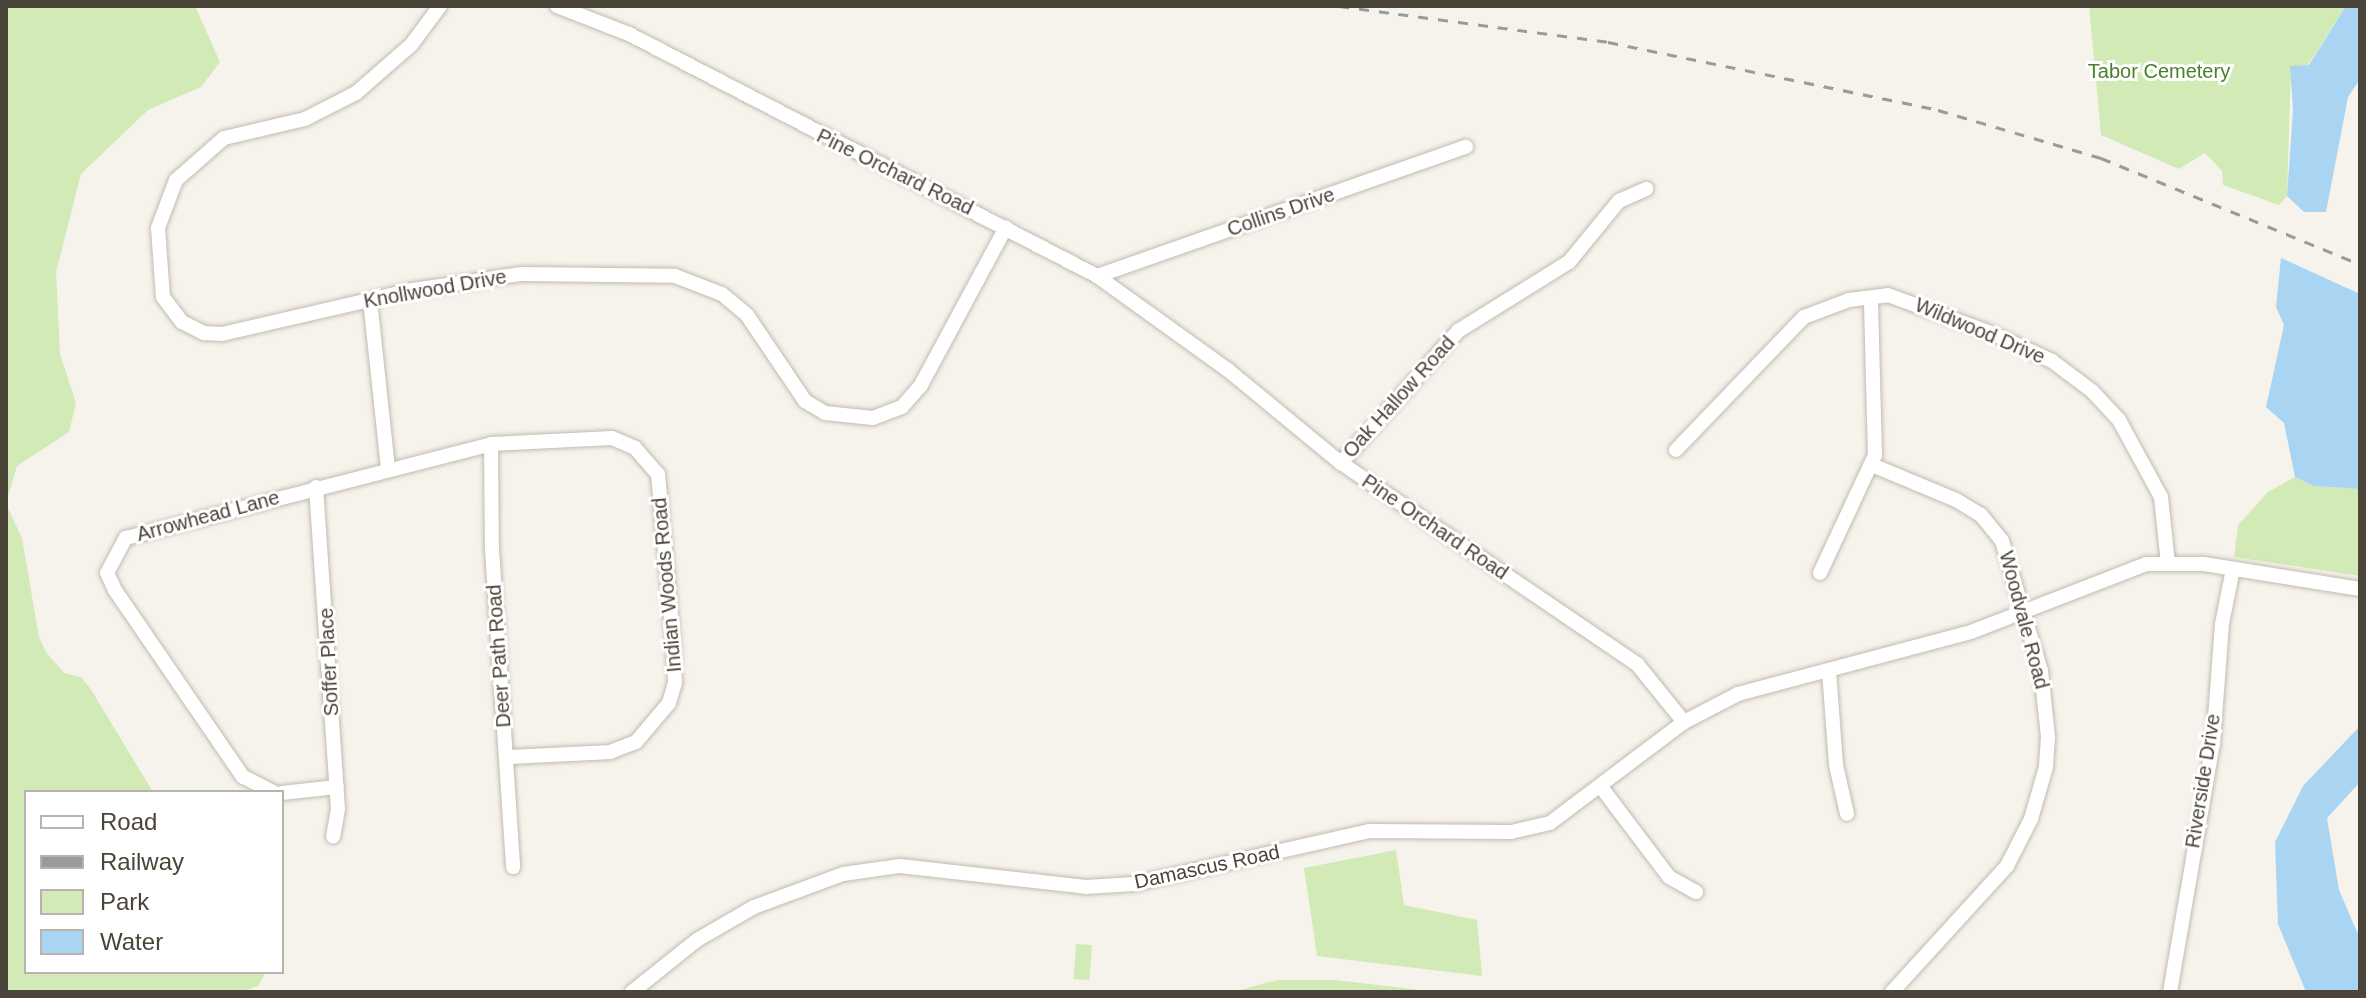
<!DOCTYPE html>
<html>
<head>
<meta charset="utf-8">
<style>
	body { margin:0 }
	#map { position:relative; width:2366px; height:998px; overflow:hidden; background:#f6f3ec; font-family:Helvetica,sans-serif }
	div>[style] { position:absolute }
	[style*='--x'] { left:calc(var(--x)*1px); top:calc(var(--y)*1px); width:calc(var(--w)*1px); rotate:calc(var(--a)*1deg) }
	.green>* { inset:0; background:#d2eab5; transform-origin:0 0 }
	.water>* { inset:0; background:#a9d4f2 }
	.roads { filter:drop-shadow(0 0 2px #c2bbae) drop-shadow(0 0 2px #c2bbae) }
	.minor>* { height:14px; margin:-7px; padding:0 7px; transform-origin:7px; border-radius:7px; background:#fff }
	.rail>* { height:3px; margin-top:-1.5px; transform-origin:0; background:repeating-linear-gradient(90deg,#9a9a9a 0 10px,transparent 0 20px) }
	span { translate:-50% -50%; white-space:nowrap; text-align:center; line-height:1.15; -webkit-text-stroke:6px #fff; paint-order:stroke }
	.park-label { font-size:20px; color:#4a7f2a }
	.street-label { font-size:20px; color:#4b4439 }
	.frame { position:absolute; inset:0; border:8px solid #4b4439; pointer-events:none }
	.legend { position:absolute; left:24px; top:790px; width:260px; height:184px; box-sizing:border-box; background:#fff; border:2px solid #b7b4b0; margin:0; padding:10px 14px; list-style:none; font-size:24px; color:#4b4439 }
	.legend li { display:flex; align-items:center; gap:16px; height:40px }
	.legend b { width:40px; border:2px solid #b7b4b0 }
</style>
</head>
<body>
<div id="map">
	<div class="green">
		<div style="clip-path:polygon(6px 6px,195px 6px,220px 62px,201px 87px,148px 110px,81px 174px,56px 272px,60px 354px,76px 403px,69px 432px,17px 466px,6px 503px)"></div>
		<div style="clip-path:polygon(2089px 6px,2346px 6px,2308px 65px,2291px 67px,2287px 196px,2279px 205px,2223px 185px,2222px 171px,2205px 153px,2179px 169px,2101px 135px)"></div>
		<div style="clip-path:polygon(2295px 477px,2314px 486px,2360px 489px,2360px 576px,2234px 557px,2238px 525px,2268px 492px)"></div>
		<div style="clip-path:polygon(6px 504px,22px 538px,39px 637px,46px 652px,64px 673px,81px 677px,90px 688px,153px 792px,26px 792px,26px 972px,266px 972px,258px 986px,242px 992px,6px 992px)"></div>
		<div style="clip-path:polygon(1396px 850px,1404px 905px,1477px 920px,1482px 976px,1317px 956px,1304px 868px)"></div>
		<div style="left:1076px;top:944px;width:16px;height:35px;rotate:4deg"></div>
		<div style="clip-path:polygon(1277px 980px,1335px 980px,1437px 992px,1233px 992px)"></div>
	</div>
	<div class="water">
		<div style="clip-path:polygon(2346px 6px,2360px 6px,2360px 79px,2348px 97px,2326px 212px,2304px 212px,2287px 196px,2293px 110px,2290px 66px,2309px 65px)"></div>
		<div style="clip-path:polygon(2281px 258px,2360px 294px,2360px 489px,2314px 486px,2295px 477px,2284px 423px,2266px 407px,2284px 325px,2276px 307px)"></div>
		<div style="clip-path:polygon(2360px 726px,2360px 782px,2327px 818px,2339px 890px,2360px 939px,2360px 992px,2306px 992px,2278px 924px,2275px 842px,2303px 786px)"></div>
	</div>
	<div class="roads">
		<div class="minor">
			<div style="--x:440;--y:6;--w:49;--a:126.6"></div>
			<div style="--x:411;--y:45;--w:73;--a:138.9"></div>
			<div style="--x:356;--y:93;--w:57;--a:153"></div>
			<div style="--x:305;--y:119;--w:83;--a:166.8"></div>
			<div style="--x:224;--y:138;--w:64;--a:138.8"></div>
			<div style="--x:176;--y:180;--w:51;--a:110.6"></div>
			<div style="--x:158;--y:228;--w:69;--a:85.9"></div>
			<div style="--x:163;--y:297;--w:31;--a:53"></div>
			<div style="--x:182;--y:322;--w:25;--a:27"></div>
			<div style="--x:204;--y:333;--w:18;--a:3"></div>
			<div style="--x:222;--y:334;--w:196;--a:-13"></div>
			<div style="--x:413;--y:290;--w:110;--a:-8.4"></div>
			<div style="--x:522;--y:274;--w:153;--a:0.7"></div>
			<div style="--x:675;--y:276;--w:50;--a:21"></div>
			<div style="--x:722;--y:294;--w:33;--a:40"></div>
			<div style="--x:747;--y:315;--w:104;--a:56"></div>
			<div style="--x:805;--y:401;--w:23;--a:31"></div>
			<div style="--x:825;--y:413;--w:48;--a:5.9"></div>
			<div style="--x:873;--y:418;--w:31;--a:-21"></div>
			<div style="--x:902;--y:407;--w:29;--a:-49"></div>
			<div style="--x:921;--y:385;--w:179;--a:-61.7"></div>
			<div style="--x:557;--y:6;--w:77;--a:21.3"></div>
			<div style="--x:629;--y:34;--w:527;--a:27.34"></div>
			<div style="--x:1097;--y:276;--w:161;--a:35.7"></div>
			<div style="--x:1228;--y:370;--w:146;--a:39.5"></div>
			<div style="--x:1341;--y:463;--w:358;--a:34.2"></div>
			<div style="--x:1637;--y:664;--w:75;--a:51"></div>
			<div style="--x:1097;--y:276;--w:391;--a:-19.3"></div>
			<div style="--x:370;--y:300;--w:170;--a:83.9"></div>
			<div style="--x:491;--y:444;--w:105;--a:89.5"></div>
			<div style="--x:492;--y:549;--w:319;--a:86.2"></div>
			<div style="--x:1676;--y:450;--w:185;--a:-46.1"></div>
			<div style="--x:1804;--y:317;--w:48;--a:-20.7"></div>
			<div style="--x:1849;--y:300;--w:39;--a:-7"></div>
			<div style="--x:1888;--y:295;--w:115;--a:20.3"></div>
			<div style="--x:1996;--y:335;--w:62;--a:24.9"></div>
			<div style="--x:2052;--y:361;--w:50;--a:36.9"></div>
			<div style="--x:2092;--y:391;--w:40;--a:47"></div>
			<div style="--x:2119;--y:420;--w:88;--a:61.4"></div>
			<div style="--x:2161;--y:497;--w:67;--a:84"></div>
			<div style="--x:1341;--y:463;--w:176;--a:-48.4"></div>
			<div style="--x:1458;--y:331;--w:131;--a:-31.9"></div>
			<div style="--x:1569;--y:262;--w:79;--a:-50.7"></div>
			<div style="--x:1619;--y:201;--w:30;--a:-24"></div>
			<div style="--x:1872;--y:465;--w:91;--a:22.6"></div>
			<div style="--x:1956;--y:500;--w:29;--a:31"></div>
			<div style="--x:1981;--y:515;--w:33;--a:51"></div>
			<div style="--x:2002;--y:541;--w:136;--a:73.3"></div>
			<div style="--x:2041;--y:671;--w:66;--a:83.9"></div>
			<div style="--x:2048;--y:737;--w:30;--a:94"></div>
			<div style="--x:2046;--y:767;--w:54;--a:106.1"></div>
			<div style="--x:2031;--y:819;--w:53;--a:117.1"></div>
			<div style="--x:2007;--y:866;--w:171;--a:132.4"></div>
			<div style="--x:316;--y:487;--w:323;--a:86.1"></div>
			<div style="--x:338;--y:809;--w:28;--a:100"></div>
			<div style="--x:1820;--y:573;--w:130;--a:-65"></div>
			<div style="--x:1875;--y:455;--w:157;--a:-91.5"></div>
			<div style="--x:1829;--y:671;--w:94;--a:85.7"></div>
			<div style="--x:1836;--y:765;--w:50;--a:77.3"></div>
			<div style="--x:1601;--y:787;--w:113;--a:52.9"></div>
			<div style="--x:1669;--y:877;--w:31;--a:29"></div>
			<div style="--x:273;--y:792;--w:34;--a:-153"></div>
			<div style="--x:243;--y:777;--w:227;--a:-124.4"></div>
			<div style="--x:115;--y:590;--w:19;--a:-115"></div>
			<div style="--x:107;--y:573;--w:40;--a:-62"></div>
			<div style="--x:126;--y:538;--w:377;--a:-14.4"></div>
			<div style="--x:491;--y:444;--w:121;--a:-2.8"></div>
			<div style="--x:612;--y:438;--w:25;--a:23"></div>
			<div style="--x:635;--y:448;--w:35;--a:49"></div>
			<div style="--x:658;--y:474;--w:165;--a:84.8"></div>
			<div style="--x:673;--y:638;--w:45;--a:87.5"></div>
			<div style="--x:675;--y:683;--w:21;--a:107"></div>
			<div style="--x:669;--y:703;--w:51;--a:130.2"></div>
			<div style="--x:636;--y:742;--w:28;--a:159"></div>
			<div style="--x:610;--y:752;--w:104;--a:177.2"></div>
			<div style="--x:282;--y:793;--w:55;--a:-6.2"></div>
			<div style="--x:632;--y:992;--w:83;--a:-38.7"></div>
			<div style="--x:697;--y:940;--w:66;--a:-30.1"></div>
			<div style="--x:754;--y:907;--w:95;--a:-20.3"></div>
			<div style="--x:843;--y:874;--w:58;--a:-8"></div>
			<div style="--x:900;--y:866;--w:187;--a:6.4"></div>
			<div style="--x:1086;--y:887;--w:48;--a:-3.6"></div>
			<div style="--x:1134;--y:884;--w:242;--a:-12.7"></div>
			<div style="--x:1370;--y:831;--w:141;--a:0.4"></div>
			<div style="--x:1511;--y:832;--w:40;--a:-13"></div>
			<div style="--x:1550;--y:823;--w:168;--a:-37"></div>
			<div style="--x:1684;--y:722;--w:61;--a:-27.4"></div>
			<div style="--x:1738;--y:694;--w:241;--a:-14.9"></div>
			<div style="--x:1971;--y:632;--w:188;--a:-21.2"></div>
			<div style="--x:2146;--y:564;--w:58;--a:0"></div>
			<div style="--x:2204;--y:564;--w:158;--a:9.1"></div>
			<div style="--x:2170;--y:992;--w:252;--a:-80.2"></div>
			<div style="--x:2213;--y:744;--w:120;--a:-85.7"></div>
			<div style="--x:2222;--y:624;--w:56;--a:-78.7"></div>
		</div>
	</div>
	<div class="rail">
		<div style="--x:1339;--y:6;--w:271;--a:7.6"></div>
		<div style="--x:1608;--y:42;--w:337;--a:11.6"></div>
		<div style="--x:1938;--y:110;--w:170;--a:16.4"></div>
		<div style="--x:2101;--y:158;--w:280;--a:22.3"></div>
	</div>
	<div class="park-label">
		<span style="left:2159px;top:71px">Tabor Cemetery</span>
	</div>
	<div class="street-label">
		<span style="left:895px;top:172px;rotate:26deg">Pine Orchard Road</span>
		<span style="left:1281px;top:212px;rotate:-19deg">Collins Drive</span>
		<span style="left:435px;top:289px;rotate:-10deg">Knollwood Drive</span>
		<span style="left:1980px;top:331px;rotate:23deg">Wildwood Drive</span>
		<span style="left:1399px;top:397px;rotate:-48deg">Oak Hallow Road</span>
		<span style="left:208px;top:516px;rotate:-15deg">Arrowhead Lane</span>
		<span style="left:1435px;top:527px;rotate:34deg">Pine Orchard Road</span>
		<span style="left:667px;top:585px;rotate:-95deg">Indian Woods Road</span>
		<span style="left:2024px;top:620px;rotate:75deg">Woodvale Road</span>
		<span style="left:499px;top:656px;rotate:-94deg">Deer Path Road</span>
		<span style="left:329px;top:662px;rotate:-93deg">Soffer Place</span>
		<span style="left:2203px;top:781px;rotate:-81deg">Riverside Drive</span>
		<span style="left:1207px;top:867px;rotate:-12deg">Damascus Road</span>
	</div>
	<div class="frame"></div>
	<ul class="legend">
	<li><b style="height:10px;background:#fff"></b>Road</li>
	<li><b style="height:10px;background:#9a9a9a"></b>Railway</li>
	<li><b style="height:22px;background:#d2eab5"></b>Park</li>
	<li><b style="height:22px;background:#a9d4f2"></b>Water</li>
	</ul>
</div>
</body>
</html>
